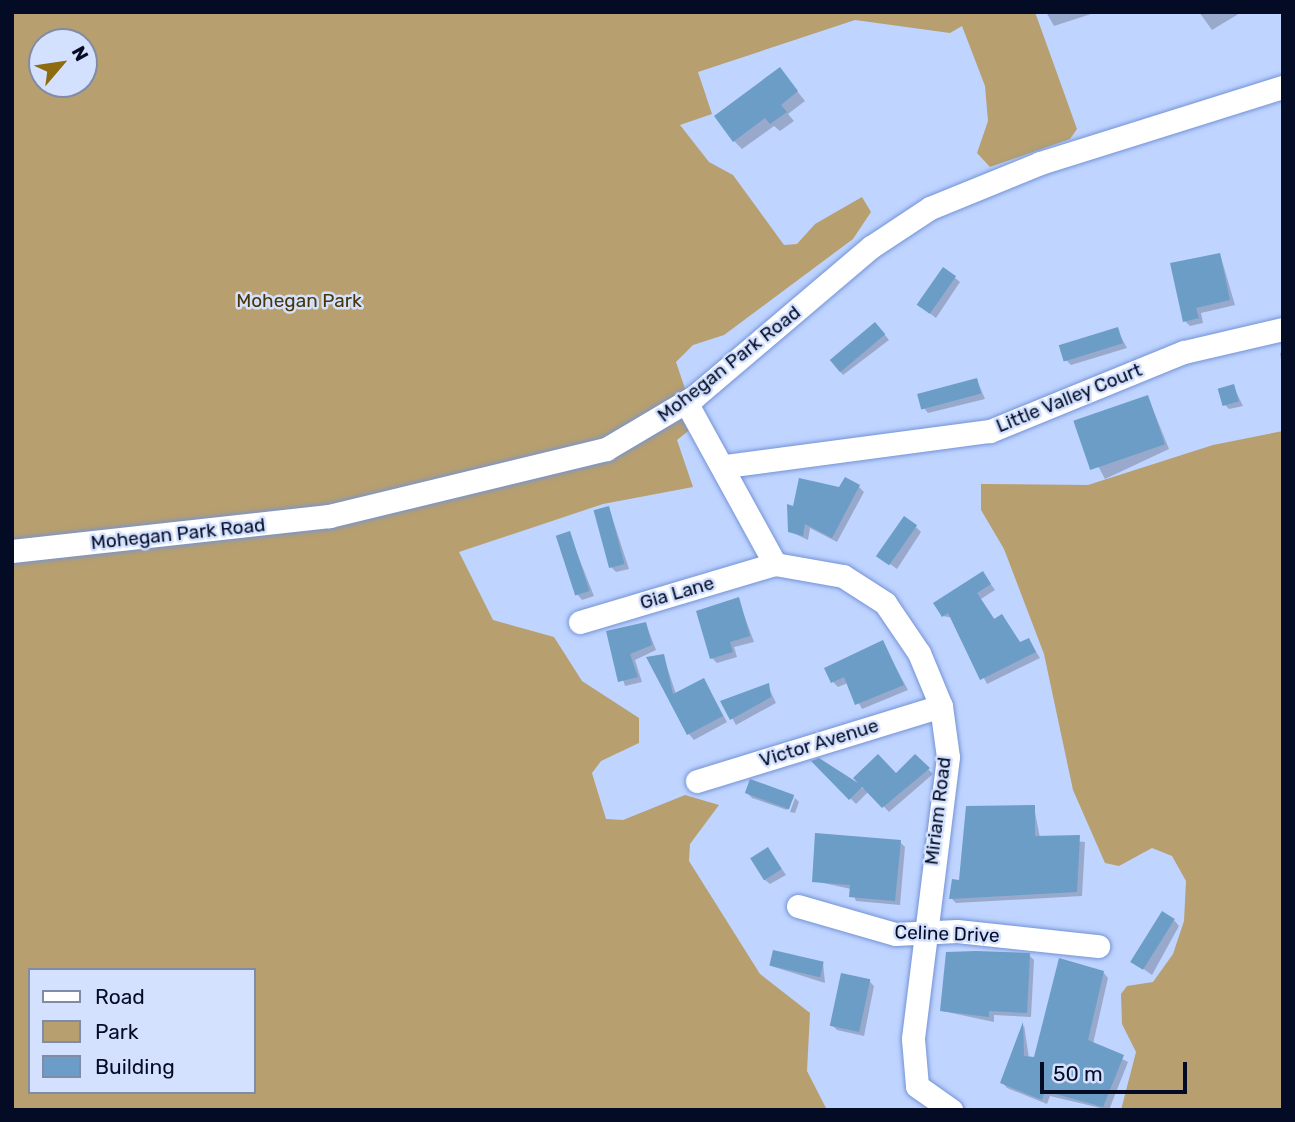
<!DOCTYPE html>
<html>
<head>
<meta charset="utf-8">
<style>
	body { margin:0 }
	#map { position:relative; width:1295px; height:1122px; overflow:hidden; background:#bfd4ff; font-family:Rubik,sans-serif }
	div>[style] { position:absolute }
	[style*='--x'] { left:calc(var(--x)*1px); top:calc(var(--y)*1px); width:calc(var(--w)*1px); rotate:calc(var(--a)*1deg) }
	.green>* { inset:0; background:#b79f6f }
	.shadow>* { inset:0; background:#0003 }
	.building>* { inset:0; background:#6b9dc6; transform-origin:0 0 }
	.roads { filter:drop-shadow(0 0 2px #7493d6) drop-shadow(0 0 2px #7493d6) }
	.minor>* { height:23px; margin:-11.5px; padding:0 11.5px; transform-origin:11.5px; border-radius:11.5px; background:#fff }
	span { translate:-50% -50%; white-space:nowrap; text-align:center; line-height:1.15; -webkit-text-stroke:5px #d3e1fe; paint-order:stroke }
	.park-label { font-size:19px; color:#493505 }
	.street-label { font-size:19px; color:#040c25 }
	.frame { position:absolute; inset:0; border:14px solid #040c25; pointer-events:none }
	.legend { position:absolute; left:28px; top:968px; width:228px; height:126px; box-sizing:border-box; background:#d3e1fe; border:2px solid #808ca7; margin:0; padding:9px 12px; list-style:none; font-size:21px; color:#040c25 }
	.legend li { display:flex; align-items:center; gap:14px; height:35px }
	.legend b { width:35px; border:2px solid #808ca7 }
	.north { position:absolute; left:28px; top:28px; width:70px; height:70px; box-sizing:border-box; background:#d3e1fe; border:2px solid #808ca7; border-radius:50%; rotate:61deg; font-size:19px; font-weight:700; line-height:28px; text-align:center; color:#040c25 }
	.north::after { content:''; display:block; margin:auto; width:24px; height:32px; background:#8e6b0f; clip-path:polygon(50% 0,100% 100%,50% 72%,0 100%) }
	.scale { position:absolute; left:1040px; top:1062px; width:147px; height:32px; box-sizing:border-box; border:4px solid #040c25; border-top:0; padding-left:9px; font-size:21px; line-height:24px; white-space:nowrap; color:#040c25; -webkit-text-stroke:5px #d3e1fe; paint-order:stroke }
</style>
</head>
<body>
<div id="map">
	<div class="green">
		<div style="clip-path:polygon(evenodd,12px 12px,1035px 12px,1077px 129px,1070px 139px,990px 167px,977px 153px,988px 121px,985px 86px,962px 26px,950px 33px,855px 20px,698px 72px,712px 114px,680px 125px,709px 162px,733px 175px,784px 245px,797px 244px,815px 224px,862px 197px,871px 212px,853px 239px,724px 335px,693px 345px,676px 362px,697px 424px,677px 440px,693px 487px,603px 504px,459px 552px,493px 620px,554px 637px,582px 681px,639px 718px,639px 743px,601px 761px,592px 773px,606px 819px,623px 820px,685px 795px,719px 805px,690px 844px,689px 861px,760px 974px,810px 1013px,807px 1071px,827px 1110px,12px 1110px,12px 12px,42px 42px,84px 42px,84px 84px,42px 84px,42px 42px,12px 12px,30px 970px,254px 970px,254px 1092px,30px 1092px,30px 970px)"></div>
		<div style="clip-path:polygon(1283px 431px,1283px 1110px,1121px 1110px,1136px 1052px,1122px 1024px,1121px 994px,1127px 986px,1153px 982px,1173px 954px,1184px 921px,1186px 881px,1172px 856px,1152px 848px,1119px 866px,1105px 863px,1073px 790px,1044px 654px,1004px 549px,981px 510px,981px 484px,1088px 485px,1213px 445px)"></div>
	</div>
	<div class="shadow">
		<div style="clip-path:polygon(1046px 12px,1091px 12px,1091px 14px,1054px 26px)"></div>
		<div style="clip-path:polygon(1199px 12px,1240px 12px,1240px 13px,1212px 30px)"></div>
		<div style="clip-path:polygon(780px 69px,805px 101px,788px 114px,794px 121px,780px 131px,774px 126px,742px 149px,734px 141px)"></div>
		<div style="clip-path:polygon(1220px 254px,1235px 305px,1201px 313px,1203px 323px,1190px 326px,1185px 321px)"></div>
		<div style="clip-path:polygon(954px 277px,960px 282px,936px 318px,919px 305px)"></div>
		<div style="clip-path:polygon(880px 329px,889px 340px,843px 375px,838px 369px)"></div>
		<div style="clip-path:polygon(1117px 329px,1127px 348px,1071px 365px,1066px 360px)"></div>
		<div style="clip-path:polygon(1283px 352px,1283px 372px,1280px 353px)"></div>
		<div style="clip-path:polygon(977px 380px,985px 399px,928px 413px,923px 407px)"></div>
		<div style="clip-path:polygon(1233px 386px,1243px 406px,1229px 409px,1224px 404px)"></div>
		<div style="clip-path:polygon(1148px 397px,1169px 449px,1105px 479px,1076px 425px)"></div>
		<div style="clip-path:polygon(859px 487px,864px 492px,837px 542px,810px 528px,808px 540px,789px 531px,795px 508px)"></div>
		<div style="clip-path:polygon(609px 508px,629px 569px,616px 572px,611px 567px)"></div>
		<div style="clip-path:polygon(916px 527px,921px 532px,897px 569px,880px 557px)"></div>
		<div style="clip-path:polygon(569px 533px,594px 596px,582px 600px,577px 594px)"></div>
		<div style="clip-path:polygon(983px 573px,995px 590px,981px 599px,995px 620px,1021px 644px,1029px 640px,1040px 658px,987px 684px,953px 618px,943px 616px)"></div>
		<div style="clip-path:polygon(738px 599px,754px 642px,734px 647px,737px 657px,717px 663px,712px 658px)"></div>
		<div style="clip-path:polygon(646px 624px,656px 650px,635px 660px,642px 682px,625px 686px,608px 632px)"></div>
		<div style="clip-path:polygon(882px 642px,908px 690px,862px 709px,848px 683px,838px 687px,833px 682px)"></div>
		<div style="clip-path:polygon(663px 655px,676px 694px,704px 680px,727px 722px,694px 740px,689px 734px,649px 659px)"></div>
		<div style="clip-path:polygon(768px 686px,776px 703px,736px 725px,723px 702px)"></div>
		<div style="clip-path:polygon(915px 756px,933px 774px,889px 812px,869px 791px,856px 804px,814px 762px,864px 789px,896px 775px)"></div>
		<div style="clip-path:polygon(751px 781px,794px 797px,787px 810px,752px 798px,747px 793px)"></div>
		<div style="clip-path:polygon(795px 798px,799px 802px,795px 813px,790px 812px)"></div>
		<div style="clip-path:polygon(1034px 807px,1040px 838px,1085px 842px,1082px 896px,956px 903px,951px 898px,961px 882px)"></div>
		<div style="clip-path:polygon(900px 842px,905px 847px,900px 905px,856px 901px,851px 889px,814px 881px)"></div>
		<div style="clip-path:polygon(768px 849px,786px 875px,770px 884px,764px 879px)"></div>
		<div style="clip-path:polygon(1174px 920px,1179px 926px,1152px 975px,1135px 963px)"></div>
		<div style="clip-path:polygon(1029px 955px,1034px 960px,1031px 1017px,994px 1015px,994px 1022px,942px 1011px)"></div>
		<div style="clip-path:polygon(823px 963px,825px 983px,771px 966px)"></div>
		<div style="clip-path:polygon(1103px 972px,1108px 978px,1093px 1044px,1128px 1062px,1109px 1110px,1050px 1096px,1047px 1104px,1007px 1088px,1002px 1082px,1024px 1025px,1029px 1058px,1036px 1059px)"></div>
		<div style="clip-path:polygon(869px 981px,874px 986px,864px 1036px,837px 1030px,832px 1025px)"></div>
	</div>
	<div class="building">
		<div style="clip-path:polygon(780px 67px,798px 91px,781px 105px,787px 112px,770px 124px,765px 118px,733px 142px,714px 116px)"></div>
		<div style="clip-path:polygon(1220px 253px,1230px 300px,1196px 308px,1199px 318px,1183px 322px,1170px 263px)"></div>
		<div style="left:943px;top:267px;width:16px;height:46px;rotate:35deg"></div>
		<div style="left:875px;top:322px;width:16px;height:59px;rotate:50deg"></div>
		<div style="left:1118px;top:327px;width:17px;height:62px;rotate:73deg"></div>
		<div style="left:977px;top:378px;width:16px;height:62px;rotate:75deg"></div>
		<div style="left:1234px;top:384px;width:18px;height:17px;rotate:74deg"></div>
		<div style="left:1148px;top:395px;width:52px;height:79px;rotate:71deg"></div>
		<div style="clip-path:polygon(845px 477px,860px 485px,832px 538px,805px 524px,803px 536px,788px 532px,787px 504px,793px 506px,799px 478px,839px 487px)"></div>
		<div style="left:609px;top:506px;width:60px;height:16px;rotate:75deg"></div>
		<div style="left:904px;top:516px;width:16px;height:49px;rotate:35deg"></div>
		<div style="left:570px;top:531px;width:63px;height:15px;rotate:72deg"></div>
		<div style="clip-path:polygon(983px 571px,991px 584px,977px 593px,994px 619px,1002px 614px,1020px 642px,1029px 638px,1036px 652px,980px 680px,948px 613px,942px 617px,933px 603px)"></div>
		<div style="clip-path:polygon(739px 597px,750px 636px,730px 642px,733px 652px,710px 659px,696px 611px)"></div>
		<div style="clip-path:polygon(646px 622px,652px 645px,630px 654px,638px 677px,618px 682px,606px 631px)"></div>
		<div style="clip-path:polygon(883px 640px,904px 685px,855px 705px,844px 677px,831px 683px,824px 668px)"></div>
		<div style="clip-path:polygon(664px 654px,673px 694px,704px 678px,723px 716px,687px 735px,646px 657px)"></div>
		<div style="clip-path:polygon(769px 683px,771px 697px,730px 720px,720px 701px)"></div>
		<div style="clip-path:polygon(878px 754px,896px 773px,915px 754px,930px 768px,882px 808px,862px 787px,849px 800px,811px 761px,819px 758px,858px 783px,853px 778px)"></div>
		<div style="left:750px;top:779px;width:47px;height:15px;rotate:20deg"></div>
		<div style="clip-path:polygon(1035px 805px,1035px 836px,1080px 835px,1077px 892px,949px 899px,952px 879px,959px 880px,966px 806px)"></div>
		<div style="clip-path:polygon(815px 833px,901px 840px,895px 901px,849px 897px,850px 885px,812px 882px)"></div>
		<div style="left:768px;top:847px;width:26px;height:21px;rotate:58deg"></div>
		<div style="left:1162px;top:911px;width:15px;height:60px;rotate:32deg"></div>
		<div style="left:773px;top:950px;width:52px;height:16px;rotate:13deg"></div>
		<div style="clip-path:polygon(976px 951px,1030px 953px,1027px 1013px,989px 1011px,989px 1017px,940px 1011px,946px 952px)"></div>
		<div style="clip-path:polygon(1059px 958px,1104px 971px,1088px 1040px,1124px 1055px,1103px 1107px,1045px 1091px,1042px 1100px,1000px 1083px,1023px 1022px,1024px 1056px,1034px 1057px)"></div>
		<div style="left:841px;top:973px;width:30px;height:54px;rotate:12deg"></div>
	</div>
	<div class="roads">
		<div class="minor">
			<div style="--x:686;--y:402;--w:185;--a:61.2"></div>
			<div style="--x:775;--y:564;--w:69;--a:10"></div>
			<div style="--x:843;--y:576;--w:50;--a:32.7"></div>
			<div style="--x:885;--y:603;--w:60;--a:55.8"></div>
			<div style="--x:919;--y:653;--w:57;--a:67.5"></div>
			<div style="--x:941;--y:706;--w:51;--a:82.2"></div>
			<div style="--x:948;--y:757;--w:284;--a:97.1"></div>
			<div style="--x:913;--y:1039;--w:47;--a:85.1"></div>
			<div style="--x:917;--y:1086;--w:42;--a:35.2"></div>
			<div style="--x:726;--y:466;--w:266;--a:-7.6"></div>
			<div style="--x:990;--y:431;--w:209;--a:-22.2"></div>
			<div style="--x:1184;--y:352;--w:102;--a:-13.1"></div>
			<div style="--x:12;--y:551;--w:319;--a:-6.3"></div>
			<div style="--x:329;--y:516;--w:285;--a:-13.6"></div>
			<div style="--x:606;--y:449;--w:102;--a:-30.6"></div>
			<div style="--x:694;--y:397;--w:232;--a:-40.3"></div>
			<div style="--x:871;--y:247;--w:71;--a:-33.5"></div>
			<div style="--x:930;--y:208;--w:119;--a:-22.2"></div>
			<div style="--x:1040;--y:163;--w:255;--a:-17.4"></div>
			<div style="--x:580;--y:622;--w:203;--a:-16.6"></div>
			<div style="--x:697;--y:781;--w:255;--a:-17.1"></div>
			<div style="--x:798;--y:906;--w:101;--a:16.1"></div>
			<div style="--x:895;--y:934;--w:62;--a:-2.8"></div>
			<div style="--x:957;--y:931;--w:142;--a:6.1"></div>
		</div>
	</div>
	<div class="park-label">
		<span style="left:299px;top:301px">Mohegan Park</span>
	</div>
	<div class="street-label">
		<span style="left:729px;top:364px;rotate:-38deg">Mohegan Park Road</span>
		<span style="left:1069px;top:398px;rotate:-22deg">Little Valley Court</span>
		<span style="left:178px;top:534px;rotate:-6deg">Mohegan Park Road</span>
		<span style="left:677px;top:593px;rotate:-16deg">Gia Lane</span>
		<span style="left:819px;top:743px;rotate:-17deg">Victor Avenue</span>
		<span style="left:938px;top:811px;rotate:-83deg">Miriam Road</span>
		<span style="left:947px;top:934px;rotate:2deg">Celine Drive</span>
	</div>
	<div class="frame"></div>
	<ul class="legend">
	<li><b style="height:9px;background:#fff"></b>Road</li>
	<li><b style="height:19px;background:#b79f6f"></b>Park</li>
	<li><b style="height:19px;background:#6b9dc6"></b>Building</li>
	</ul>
	<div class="north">N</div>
	<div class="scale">50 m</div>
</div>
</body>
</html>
